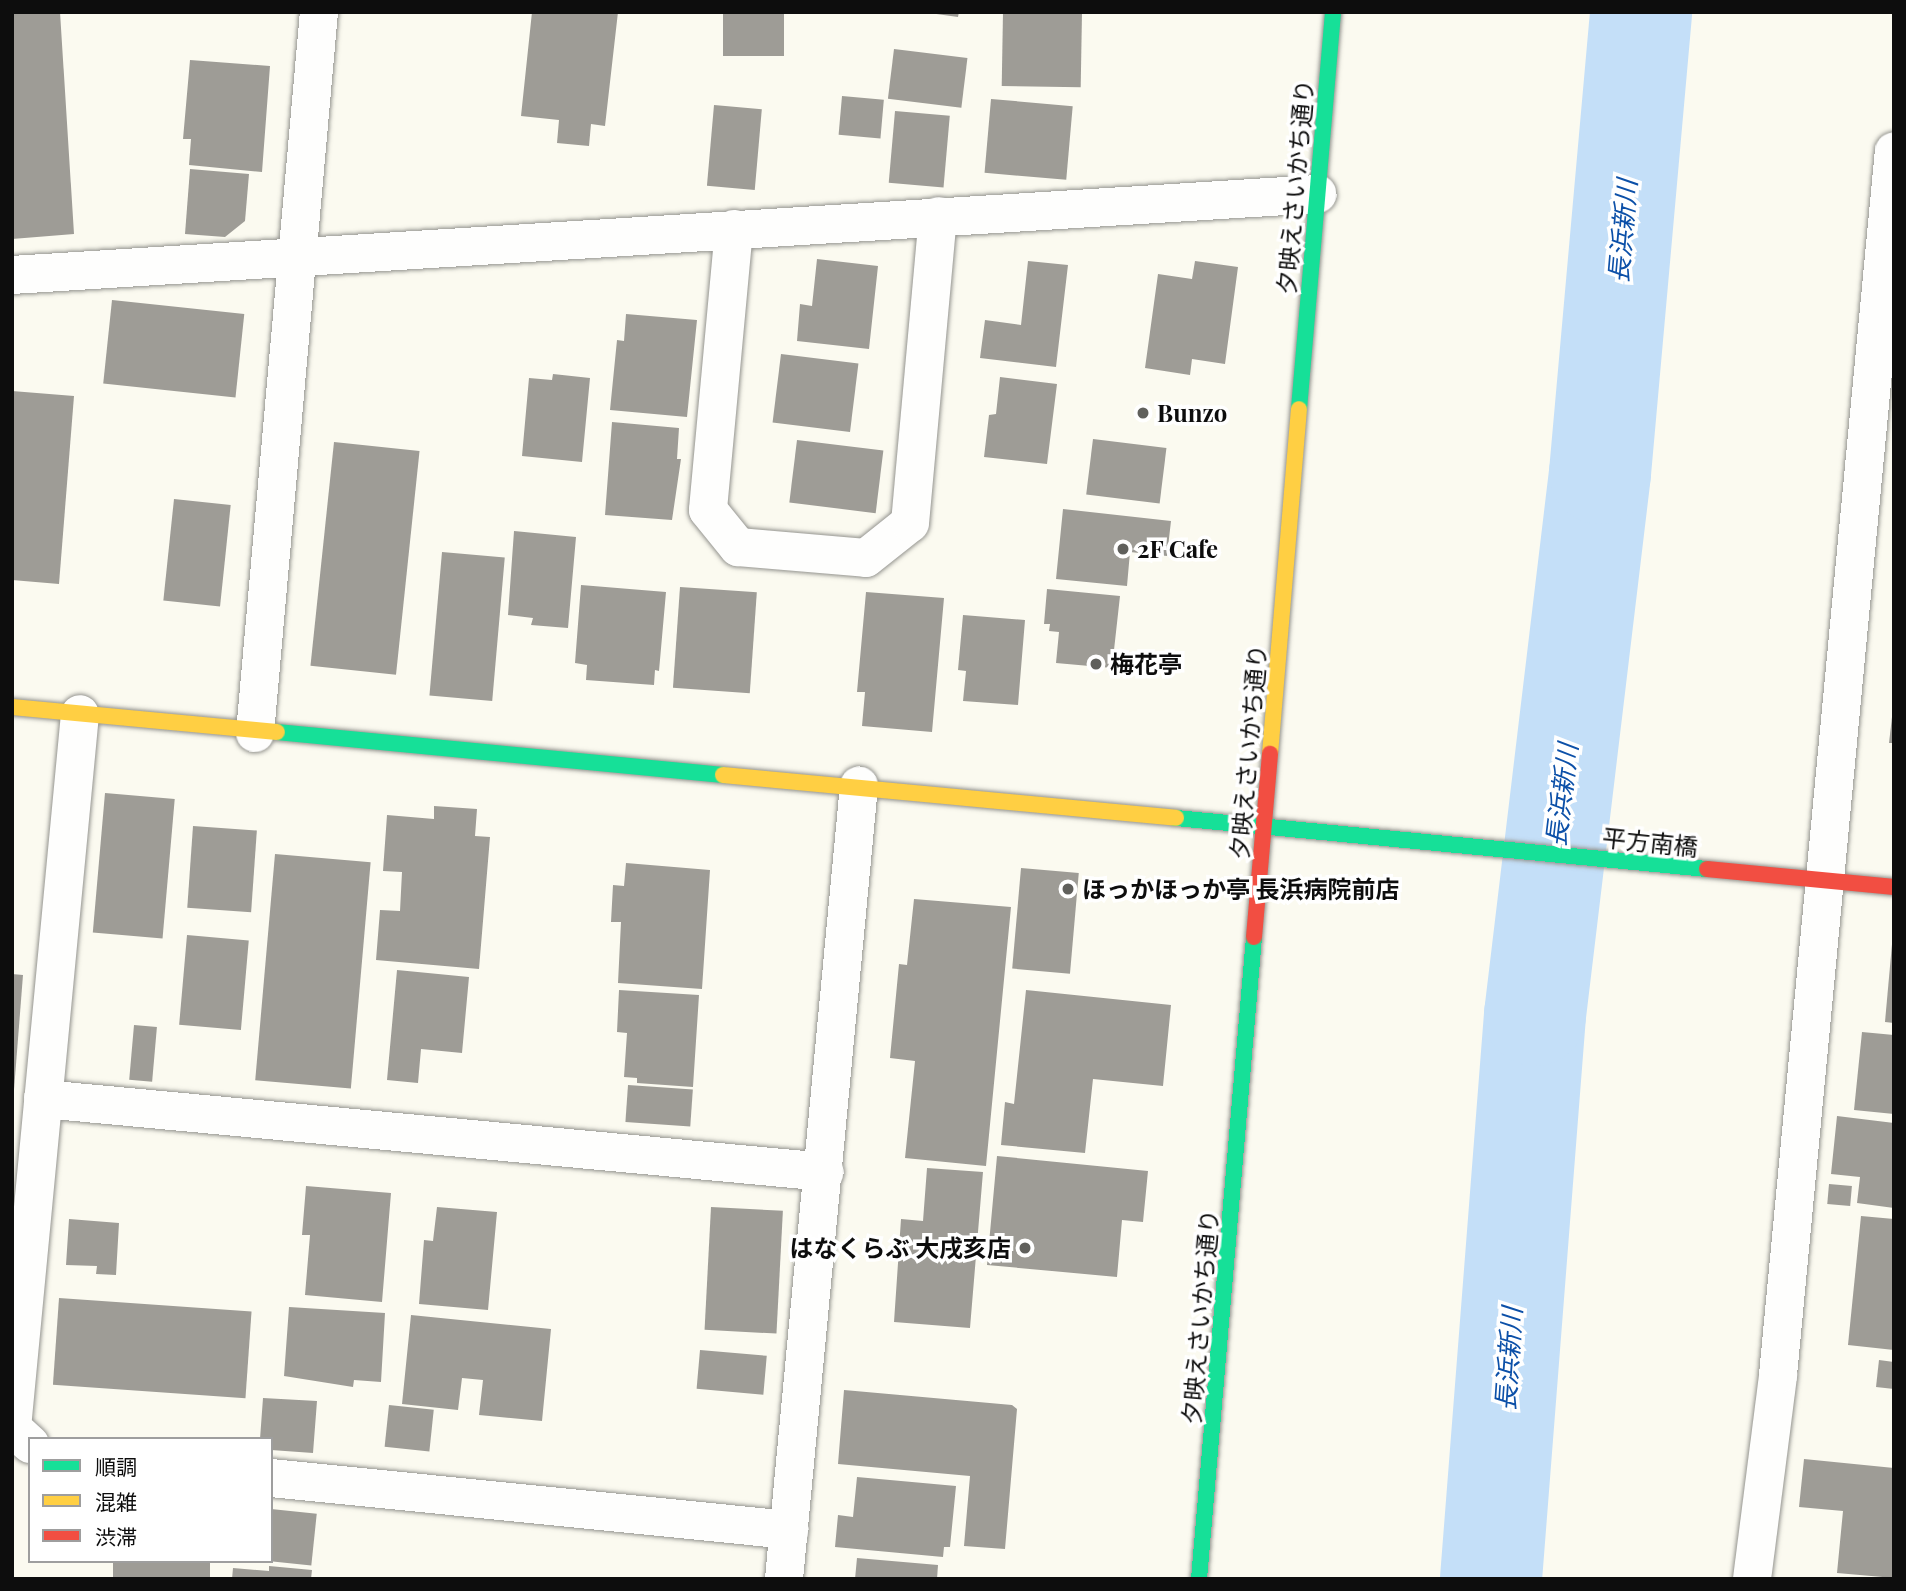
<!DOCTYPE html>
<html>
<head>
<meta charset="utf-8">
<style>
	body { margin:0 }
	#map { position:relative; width:1906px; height:1591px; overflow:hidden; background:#fbfaf0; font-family:"Playfair Display","Noto Sans JP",serif }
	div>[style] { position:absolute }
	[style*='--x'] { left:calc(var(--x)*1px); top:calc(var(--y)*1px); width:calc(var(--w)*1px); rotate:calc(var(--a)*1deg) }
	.river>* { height:102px; margin:-51px; padding:0 51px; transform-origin:51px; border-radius:51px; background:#c4dff8 }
	.building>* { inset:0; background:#9e9c96; transform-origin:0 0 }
	.roads { filter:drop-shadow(0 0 2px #94948f) drop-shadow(0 0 2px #94948f) }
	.street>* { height:38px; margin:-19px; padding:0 19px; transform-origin:19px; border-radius:19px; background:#fefefd }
	.fast>* { height:16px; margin:-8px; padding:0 8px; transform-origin:8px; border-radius:8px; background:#16e098 }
	.slow>* { height:16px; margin:-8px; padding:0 8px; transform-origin:8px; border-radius:8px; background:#ffcf43 }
	.jam>* { height:16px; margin:-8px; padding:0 8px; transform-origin:8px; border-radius:8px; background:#f24e42 }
	.dots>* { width:19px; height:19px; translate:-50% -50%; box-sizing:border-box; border:4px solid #fff; border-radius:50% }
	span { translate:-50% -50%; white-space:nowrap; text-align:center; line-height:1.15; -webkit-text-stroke:7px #fff; paint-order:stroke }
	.street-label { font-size:24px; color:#0d0d0d }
	.poi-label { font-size:24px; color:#0d0d0d; font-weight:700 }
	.left { translate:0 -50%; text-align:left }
	.right { translate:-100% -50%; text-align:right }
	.water-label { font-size:26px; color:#0c50a8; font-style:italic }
	.frame { position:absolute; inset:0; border:14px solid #0d0d0d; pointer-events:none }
	.legend { position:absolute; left:28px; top:1437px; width:245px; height:126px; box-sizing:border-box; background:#fff; border:2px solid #9e9e9e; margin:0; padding:9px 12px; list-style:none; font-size:21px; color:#0d0d0d }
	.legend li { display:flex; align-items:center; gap:14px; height:35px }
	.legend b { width:35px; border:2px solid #9e9e9e }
</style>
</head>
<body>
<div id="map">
	<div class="river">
		<div style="--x:1491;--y:1579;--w:566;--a:-85.54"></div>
		<div style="--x:1535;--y:1015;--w:546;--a:-83.16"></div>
		<div style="--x:1600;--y:473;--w:463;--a:-84.9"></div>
	</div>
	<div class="building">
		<div style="clip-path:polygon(12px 12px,60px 12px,74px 234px,12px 239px)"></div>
		<div style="clip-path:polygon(532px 12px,618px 12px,605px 126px,591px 124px,589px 146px,557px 143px,559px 120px,521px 116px)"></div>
		<div style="left:723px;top:12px;width:61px;height:44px"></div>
		<div style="clip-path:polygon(922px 12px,959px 12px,958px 17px)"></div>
		<div style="left:1003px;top:12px;width:79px;height:74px;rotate:1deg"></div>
		<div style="left:894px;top:49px;width:74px;height:50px;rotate:7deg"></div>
		<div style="clip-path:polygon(190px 60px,270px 66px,262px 172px,189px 165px,191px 139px,183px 139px)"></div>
		<div style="left:842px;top:96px;width:42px;height:39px;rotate:5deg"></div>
		<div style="left:991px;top:99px;width:82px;height:74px;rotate:5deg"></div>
		<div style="left:714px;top:105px;width:48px;height:81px;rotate:5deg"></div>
		<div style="left:895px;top:111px;width:55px;height:72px;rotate:5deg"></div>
		<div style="clip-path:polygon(190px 169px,249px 174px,245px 221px,225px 237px,185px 234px)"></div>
		<div style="clip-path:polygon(817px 259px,878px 266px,869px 349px,797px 341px,800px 304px,812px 306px)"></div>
		<div style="clip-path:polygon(1028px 261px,1068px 265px,1056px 367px,980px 358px,985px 320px,1021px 325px)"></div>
		<div style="clip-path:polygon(1195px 261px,1238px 267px,1225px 364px,1192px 359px,1190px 375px,1145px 368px,1158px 274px,1192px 279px)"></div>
		<div style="left:112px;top:300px;width:133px;height:84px;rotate:6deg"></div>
		<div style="clip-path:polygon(626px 314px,697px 320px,687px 417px,610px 410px,617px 340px,624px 341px)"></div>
		<div style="left:781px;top:354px;width:78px;height:69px;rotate:7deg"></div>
		<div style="clip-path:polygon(553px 374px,590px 378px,582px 462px,522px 456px,529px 378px,552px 380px)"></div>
		<div style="clip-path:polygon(1000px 377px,1057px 384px,1047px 464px,984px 457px,989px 415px,996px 414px)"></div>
		<div style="clip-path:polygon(12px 391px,74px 396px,59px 584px,12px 580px)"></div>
		<div style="clip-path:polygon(612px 422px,679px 428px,677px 459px,681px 459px,672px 520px,605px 515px)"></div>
		<div style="left:1093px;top:439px;width:74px;height:56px;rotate:7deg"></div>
		<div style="left:797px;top:440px;width:87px;height:63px;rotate:7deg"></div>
		<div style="left:334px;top:442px;width:86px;height:225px;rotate:6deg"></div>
		<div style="left:174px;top:499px;width:57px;height:102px;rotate:6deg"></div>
		<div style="clip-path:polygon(1063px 509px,1171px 521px,1167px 556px,1130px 552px,1127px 586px,1056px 579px)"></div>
		<div style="clip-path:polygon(514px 531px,576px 537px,568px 628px,531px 625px,533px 618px,508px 615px)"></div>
		<div style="left:442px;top:552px;width:63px;height:144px;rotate:5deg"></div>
		<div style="clip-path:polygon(581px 585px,666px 592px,659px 671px,655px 670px,654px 685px,586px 680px,587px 665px,575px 663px)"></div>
		<div style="left:680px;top:587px;width:77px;height:101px;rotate:4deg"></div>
		<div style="clip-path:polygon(1047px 589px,1120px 596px,1112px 668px,1056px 663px,1059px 632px,1049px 631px,1050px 624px,1044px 624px)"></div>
		<div style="clip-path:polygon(866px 592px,944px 598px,932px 732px,862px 726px,865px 692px,857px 692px)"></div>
		<div style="clip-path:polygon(963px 615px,1025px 620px,1018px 705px,963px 701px,966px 671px,958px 670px)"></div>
		<div style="clip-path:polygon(1892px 717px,1894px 717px,1894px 743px,1889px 743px)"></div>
		<div style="left:105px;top:793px;width:70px;height:140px;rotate:5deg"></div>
		<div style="clip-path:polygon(434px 806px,477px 809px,475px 836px,490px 837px,479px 969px,376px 960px,380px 910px,400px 911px,402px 872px,383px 871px,387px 815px,434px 819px)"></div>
		<div style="left:193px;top:826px;width:64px;height:82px;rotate:4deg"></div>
		<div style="left:275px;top:854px;width:96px;height:227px;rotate:5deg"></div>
		<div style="clip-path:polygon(626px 863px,710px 870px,702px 989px,618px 983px,621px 922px,611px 922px,613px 885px,624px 886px)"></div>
		<div style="left:1021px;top:868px;width:58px;height:101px;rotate:5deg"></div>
		<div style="clip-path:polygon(914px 899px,1011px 907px,986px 1166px,905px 1158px,915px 1061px,890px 1058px,899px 964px,907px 965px)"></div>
		<div style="left:187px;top:935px;width:62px;height:90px;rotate:5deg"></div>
		<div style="clip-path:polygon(1892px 944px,1894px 944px,1894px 1023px,1885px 1022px)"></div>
		<div style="clip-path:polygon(397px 970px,469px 977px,462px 1053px,421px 1049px,418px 1083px,387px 1080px)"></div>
		<div style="clip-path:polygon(12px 974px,23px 975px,14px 1090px,12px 1090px)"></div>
		<div style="clip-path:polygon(619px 990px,699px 995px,693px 1087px,637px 1083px,637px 1078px,624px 1077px,627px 1033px,617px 1032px)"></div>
		<div style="clip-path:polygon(1026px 990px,1171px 1005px,1163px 1086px,1093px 1079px,1085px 1153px,1001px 1145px,1005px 1102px,1014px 1104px)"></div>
		<div style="left:134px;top:1025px;width:23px;height:55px;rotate:5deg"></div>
		<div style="clip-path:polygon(1862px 1032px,1894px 1035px,1894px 1114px,1854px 1110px)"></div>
		<div style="left:628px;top:1085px;width:65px;height:37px;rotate:4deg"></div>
		<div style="clip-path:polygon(1837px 1116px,1894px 1123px,1894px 1208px,1857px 1203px,1860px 1177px,1831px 1174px)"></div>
		<div style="clip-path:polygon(997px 1156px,1148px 1171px,1143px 1222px,1122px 1220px,1117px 1277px,987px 1265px)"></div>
		<div style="clip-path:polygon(927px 1168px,983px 1172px,970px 1328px,894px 1322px,901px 1219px,923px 1221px)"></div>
		<div style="left:1829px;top:1184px;width:23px;height:20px;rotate:5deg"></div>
		<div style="clip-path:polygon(306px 1186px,391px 1193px,382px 1302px,305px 1295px,310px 1235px,302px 1235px)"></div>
		<div style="clip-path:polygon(437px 1207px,497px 1212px,488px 1310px,419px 1304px,424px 1240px,433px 1241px)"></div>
		<div style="left:711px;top:1207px;width:72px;height:123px;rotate:3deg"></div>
		<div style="clip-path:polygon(1861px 1216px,1894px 1219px,1894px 1350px,1848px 1345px)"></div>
		<div style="clip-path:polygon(69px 1219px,119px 1223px,116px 1275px,96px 1274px,97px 1266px,66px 1265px)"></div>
		<div style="left:59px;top:1298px;width:193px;height:87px;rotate:4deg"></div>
		<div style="clip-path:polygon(289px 1307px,385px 1313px,381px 1382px,354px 1380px,353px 1387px,284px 1376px)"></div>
		<div style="clip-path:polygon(411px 1315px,551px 1329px,542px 1421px,479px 1415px,483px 1380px,462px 1378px,458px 1410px,402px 1404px)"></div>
		<div style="left:700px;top:1350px;width:67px;height:39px;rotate:5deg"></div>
		<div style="clip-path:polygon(1879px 1360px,1894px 1362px,1894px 1389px,1876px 1387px)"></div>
		<div style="clip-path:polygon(844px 1390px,1012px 1405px,1017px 1409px,1005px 1549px,964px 1546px,970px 1476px,838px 1464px)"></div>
		<div style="clip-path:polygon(263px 1398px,317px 1401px,313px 1453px,271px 1450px,271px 1439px,260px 1439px)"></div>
		<div style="left:389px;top:1405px;width:45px;height:42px;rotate:6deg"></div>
		<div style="clip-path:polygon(1804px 1459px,1894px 1468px,1894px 1578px,1837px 1573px,1843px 1511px,1799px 1507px)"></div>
		<div style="clip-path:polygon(857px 1477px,956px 1486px,950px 1547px,944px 1547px,943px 1557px,835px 1547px,838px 1515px,853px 1517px)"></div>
		<div style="left:271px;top:1509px;width:46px;height:52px;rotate:6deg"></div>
		<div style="clip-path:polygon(857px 1558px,938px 1565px,937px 1579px,855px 1579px)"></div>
		<div style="left:113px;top:1561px;width:97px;height:18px"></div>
		<div style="clip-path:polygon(269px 1566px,312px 1570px,311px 1579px,232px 1579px,233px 1568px,269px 1571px)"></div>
	</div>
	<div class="roads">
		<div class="street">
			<div style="--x:734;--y:229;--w:282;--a:95.3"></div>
			<div style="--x:708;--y:510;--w:48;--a:51"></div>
			<div style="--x:738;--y:547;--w:128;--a:4.9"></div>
			<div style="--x:866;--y:558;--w:56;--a:-38.5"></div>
			<div style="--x:910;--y:523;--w:308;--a:-84.8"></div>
			<div style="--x:12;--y:275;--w:1308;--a:-3.55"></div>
			<div style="--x:255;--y:733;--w:724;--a:-84.93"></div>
			<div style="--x:43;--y:1099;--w:785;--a:5.33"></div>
			<div style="--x:30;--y:1444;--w:24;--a:-138"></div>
			<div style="--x:12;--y:1428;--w:717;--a:-84.56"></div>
			<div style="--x:271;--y:1478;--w:521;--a:5.73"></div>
			<div style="--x:784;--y:1579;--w:797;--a:-84.6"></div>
			<div style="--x:1752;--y:1579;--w:206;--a:-82.7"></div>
			<div style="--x:1778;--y:1375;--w:1229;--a:-84.59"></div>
		</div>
		<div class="fast">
			<div style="--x:1299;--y:409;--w:398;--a:-85.1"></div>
			<div style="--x:277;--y:732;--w:448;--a:5.5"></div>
			<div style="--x:1176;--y:818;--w:533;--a:5.49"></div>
			<div style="--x:1199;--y:1579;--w:644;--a:-85.1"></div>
		</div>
		<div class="slow">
			<div style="--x:12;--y:707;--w:266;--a:5.4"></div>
			<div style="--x:1270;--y:754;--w:346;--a:-85.2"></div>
			<div style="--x:723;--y:775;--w:455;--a:5.4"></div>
		</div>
		<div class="jam">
			<div style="--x:1707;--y:869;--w:188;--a:5.5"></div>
			<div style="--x:1254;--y:937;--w:184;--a:-85"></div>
		</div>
	</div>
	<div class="dots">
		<div style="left:1143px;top:413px;background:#60605c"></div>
		<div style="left:1123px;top:549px;background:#60605c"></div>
		<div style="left:1096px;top:664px;background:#60605c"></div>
		<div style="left:1068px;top:889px;background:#60605c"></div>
		<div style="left:1025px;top:1248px;background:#60605c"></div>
	</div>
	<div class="street-label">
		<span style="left:1295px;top:187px;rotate:-85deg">夕映えさいかち通り</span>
		<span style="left:1248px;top:752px;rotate:-85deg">夕映えさいかち通り</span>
		<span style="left:1650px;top:842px;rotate:6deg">平方南橋</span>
		<span style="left:1200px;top:1317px;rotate:-85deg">夕映えさいかち通り</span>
	</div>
	<div class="poi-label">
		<span class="left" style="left:1157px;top:413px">Bunzo</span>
		<span class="left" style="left:1137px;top:549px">2F Cafe</span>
		<span class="left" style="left:1110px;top:664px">梅花亭</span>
		<span class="left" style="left:1082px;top:889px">ほっかほっか亭 長浜病院前店</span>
		<span class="right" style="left:1011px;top:1248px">はなくらぶ 大戌亥店</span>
	</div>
	<div class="water-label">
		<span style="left:1622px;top:231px;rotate:-85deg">長浜新川</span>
		<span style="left:1561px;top:795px;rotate:-83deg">長浜新川</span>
		<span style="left:1508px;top:1359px;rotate:-86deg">長浜新川</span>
	</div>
	<div class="frame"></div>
	<ul class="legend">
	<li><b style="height:9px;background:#16e098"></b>順調</li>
	<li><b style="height:9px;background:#ffcf43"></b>混雑</li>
	<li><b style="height:9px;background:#f24e42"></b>渋滞</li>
	</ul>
</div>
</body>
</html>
